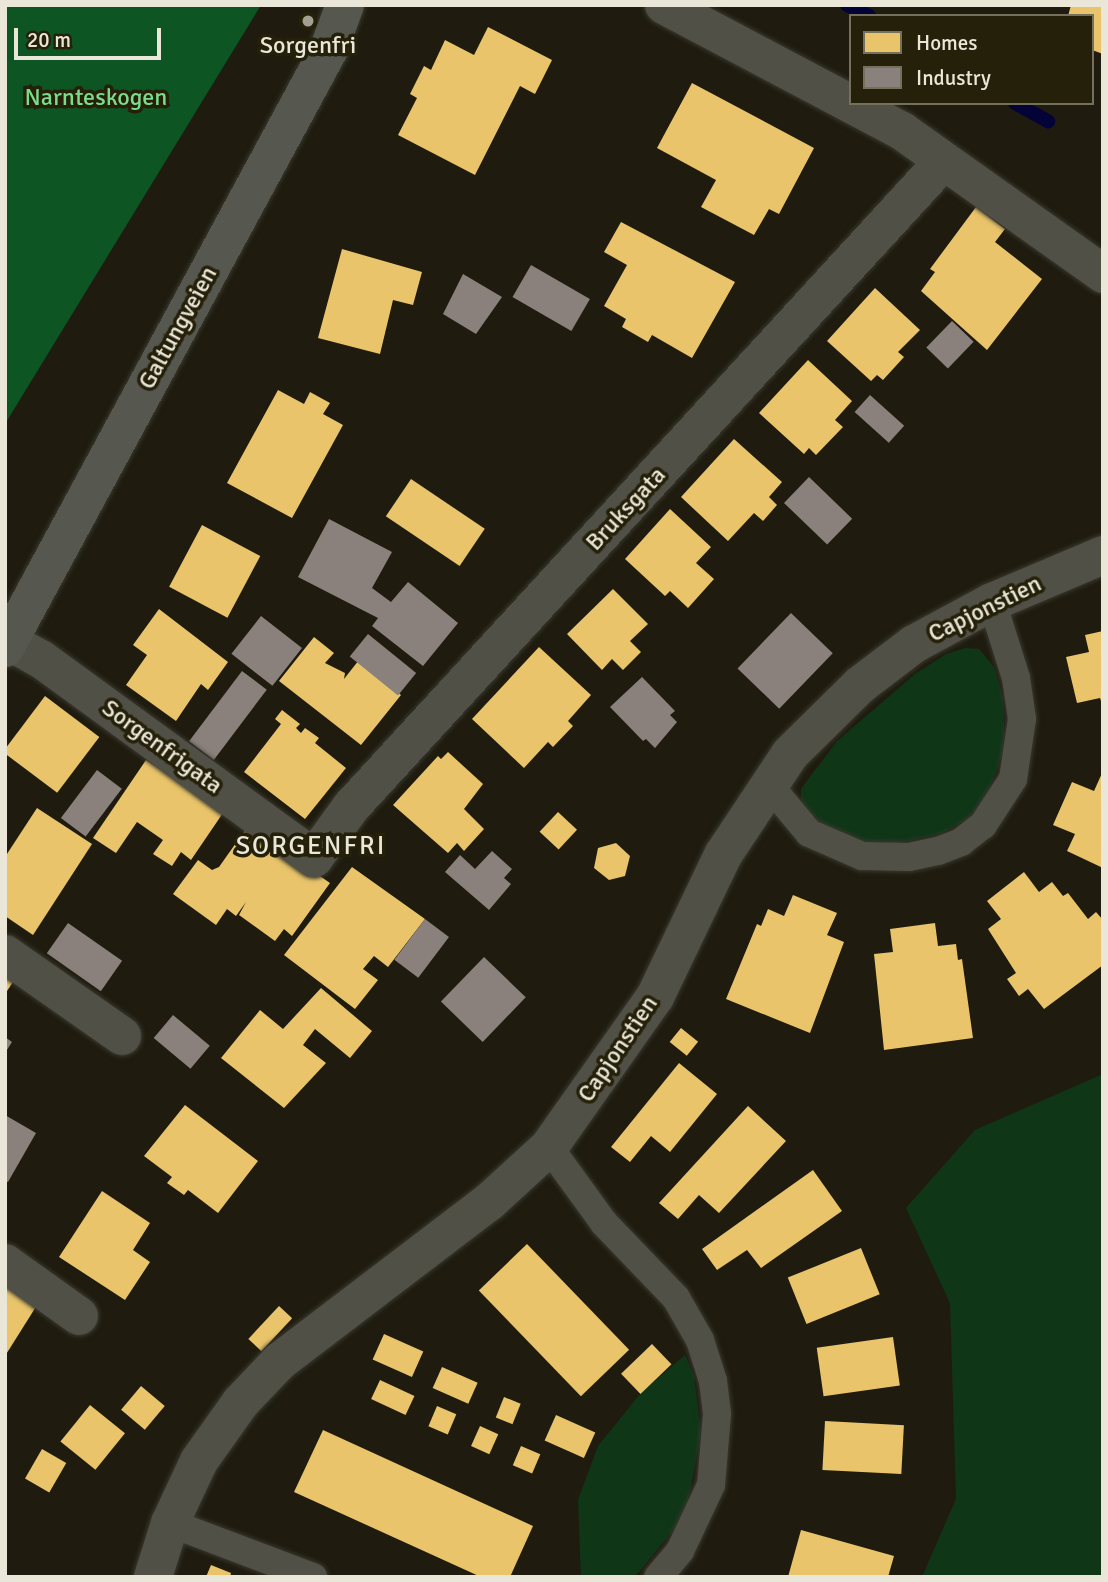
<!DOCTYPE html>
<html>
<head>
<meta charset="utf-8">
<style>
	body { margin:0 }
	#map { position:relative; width:1108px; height:1582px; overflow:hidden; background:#1f1c0f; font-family:Signika,sans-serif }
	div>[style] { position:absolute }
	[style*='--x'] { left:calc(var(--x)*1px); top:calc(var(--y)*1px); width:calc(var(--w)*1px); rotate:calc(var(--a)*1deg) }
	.green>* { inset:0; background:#103618 }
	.forest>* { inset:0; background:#0d5623 }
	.homes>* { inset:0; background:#e9c46a; transform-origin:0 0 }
	.industry>* { inset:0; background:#8a817c; transform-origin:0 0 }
	.stream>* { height:14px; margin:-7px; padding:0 7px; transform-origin:7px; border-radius:7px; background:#030337 }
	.roads { filter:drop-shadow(0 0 2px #3a382f) drop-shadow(0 0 2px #3a382f) }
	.service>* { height:28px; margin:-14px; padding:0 14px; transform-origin:14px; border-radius:14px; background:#515046 }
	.minor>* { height:38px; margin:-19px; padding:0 19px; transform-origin:19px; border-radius:19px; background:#515046 }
	.secondary>* { height:38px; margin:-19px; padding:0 19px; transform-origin:19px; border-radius:19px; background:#565850 }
	.dots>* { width:19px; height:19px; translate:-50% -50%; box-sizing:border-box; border:4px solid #252009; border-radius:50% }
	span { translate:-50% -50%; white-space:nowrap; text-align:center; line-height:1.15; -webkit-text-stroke:7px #252009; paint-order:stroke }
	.poi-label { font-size:24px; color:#eae7d9 }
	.park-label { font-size:24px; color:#7add8c }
	.street-label { font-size:24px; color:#eae7d9 }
	.neighbourhood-label { font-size:26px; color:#eae7d9; letter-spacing:2px }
	.frame { position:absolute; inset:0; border:7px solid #eae7d9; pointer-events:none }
	.legend { position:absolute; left:849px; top:14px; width:245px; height:91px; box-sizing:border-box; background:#252009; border:2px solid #74705c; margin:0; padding:9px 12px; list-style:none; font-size:21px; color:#eae7d9 }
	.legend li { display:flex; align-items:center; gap:14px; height:35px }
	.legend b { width:35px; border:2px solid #74705c }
	.scale { position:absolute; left:14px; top:28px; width:147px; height:32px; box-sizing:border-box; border:4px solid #eae7d9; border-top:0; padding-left:9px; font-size:21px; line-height:24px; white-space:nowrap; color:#eae7d9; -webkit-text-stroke:5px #252009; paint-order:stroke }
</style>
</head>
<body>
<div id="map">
	<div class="green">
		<div style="clip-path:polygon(965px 648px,979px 649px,994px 667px,1003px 697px,1005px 747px,986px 799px,966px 820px,943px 833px,887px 846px,859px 842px,830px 830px,809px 814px,801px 804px,801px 789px,837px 741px,915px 674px,946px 654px)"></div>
		<div style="clip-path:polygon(1103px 1074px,1103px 1577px,922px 1577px,956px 1499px,950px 1303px,906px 1208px,975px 1130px)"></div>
		<div style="clip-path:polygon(685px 1355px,694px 1376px,701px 1433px,689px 1497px,674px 1529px,635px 1577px,581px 1577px,578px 1500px,598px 1446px,640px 1394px)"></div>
	</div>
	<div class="forest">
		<div style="clip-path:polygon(5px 5px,261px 5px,5px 424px)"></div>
	</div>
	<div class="homes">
		<div style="clip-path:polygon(1071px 5px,1103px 5px,1103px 54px,1092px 50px,1092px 16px,1068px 16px)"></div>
		<div style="clip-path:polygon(488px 27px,552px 60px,535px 94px,520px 86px,475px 175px,398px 135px,417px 98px,410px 94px,424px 66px,431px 70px,445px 40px,474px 55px)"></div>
		<div style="clip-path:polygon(692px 83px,814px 148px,779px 214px,769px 209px,754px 235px,701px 207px,716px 180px,657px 148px)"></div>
		<div style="clip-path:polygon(976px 207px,1005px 229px,995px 242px,1042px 279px,987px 350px,921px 291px,935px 272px,930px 269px)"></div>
		<div style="clip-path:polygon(621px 222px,735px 282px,692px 358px,652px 335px,648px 342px,622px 327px,626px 319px,604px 306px,627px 265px,604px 252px)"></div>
		<div style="clip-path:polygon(342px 249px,422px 272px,413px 305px,393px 300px,380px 354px,318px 338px)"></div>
		<div style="clip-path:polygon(875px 288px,920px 330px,898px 352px,904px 357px,883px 380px,877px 375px,871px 381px,827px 341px)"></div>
		<div style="clip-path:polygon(808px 360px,852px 401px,835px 420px,843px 427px,816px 455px,809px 448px,804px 454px,759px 413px)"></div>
		<div style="clip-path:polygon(278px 390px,304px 404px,310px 392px,330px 403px,323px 414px,343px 425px,292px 518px,227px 483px)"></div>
		<div style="clip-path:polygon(734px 439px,782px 482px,769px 497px,777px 505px,763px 521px,754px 513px,728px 541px,681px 497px)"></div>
		<div style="left:411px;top:479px;width:89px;height:45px;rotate:34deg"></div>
		<div style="clip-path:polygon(670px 509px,711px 547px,696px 563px,714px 579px,688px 608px,670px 591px,665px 596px,625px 559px)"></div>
		<div style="left:202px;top:525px;width:66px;height:70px;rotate:28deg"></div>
		<div style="clip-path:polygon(613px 589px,648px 624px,630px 641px,641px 652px,623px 670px,612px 659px,602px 670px,567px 634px)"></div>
		<div style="clip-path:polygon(159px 609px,228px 662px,208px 690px,201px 684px,176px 721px,126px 685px,147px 655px,133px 645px)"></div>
		<div style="clip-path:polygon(1103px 631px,1103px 707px,1100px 698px,1077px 703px,1066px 657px,1089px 652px,1085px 635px)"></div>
		<div style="clip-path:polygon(314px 637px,334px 653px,325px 663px,345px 673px,344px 679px,359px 660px,401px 695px,361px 745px,279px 681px)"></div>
		<div style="clip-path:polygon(539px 647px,591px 695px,568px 721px,573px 726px,553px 747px,548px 742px,524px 768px,472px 719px)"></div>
		<div style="left:45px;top:696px;width:68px;height:70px;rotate:37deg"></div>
		<div style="clip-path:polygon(282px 710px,300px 724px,296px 728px,301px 733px,305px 728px,319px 738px,315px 743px,346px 768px,305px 819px,244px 772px,281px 724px,275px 719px)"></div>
		<div style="clip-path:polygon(448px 752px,483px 784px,464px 809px,484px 829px,464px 851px,457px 843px,448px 853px,393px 805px,438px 756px,441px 759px)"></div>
		<div style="clip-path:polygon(146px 760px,225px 810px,191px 860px,181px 852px,172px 866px,153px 854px,163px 840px,137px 822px,116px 853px,93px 838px)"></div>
		<div style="clip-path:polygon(1103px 771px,1103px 868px,1067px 851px,1075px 834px,1053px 825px,1072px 782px,1094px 791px)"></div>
		<div style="clip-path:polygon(37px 808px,92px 844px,33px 935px,5px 916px,5px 857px)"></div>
		<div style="left:558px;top:812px;width:26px;height:27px;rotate:43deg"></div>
		<div style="clip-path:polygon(248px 826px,330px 883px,292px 936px,284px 929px,275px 941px,239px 915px,246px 902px,236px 916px,227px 909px,216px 925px,173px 894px,198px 860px,212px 870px,219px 867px)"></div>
		<div style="clip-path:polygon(616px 843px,630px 856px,625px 876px,609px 880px,594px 868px,598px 848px)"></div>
		<div style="clip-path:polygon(352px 867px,425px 919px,388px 967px,374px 956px,363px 969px,378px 980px,355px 1009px,284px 955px)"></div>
		<div style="clip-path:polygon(1024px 872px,1039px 892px,1052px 882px,1063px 896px,1068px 893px,1088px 919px,1096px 912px,1103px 920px,1103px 965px,1044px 1009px,1028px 989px,1019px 996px,1007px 979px,1016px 973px,988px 929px,1001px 919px,987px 901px)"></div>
		<div style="clip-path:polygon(793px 895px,837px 913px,827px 935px,844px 942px,810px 1033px,726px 999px,757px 924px,761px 926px,768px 909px,784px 916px)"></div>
		<div style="clip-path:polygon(935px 923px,938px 946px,956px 944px,958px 960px,962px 959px,973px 1038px,884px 1050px,874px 954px,893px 952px,890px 929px)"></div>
		<div style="clip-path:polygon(5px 973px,15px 979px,5px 994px)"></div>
		<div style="clip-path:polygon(321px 988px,372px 1031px,350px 1058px,315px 1029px,303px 1045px,326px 1063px,284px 1108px,221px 1058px,260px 1010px,283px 1029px)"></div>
		<div style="left:681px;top:1028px;width:22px;height:18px;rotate:39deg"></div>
		<div style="clip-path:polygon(679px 1063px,717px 1094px,670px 1152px,651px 1136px,630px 1162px,611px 1147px)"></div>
		<div style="clip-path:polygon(185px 1105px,258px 1161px,218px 1213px,188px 1190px,184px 1195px,167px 1183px,172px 1177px,144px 1156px)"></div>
		<div style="clip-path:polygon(748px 1106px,786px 1141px,719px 1213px,699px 1195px,678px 1219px,659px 1203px)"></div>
		<div style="clip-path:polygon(813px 1170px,842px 1211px,761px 1268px,747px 1250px,717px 1270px,702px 1249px)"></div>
		<div style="clip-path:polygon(102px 1191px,150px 1223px,133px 1250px,150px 1262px,125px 1300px,59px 1257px)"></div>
		<div style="left:527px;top:1244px;width:147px;height:67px;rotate:46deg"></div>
		<div style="left:861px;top:1248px;width:50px;height:79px;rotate:68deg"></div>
		<div style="clip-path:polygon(5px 1282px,39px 1302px,5px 1356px)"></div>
		<div style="left:279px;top:1306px;width:18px;height:45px;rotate:43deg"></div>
		<div style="left:384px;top:1334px;width:43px;height:28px;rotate:24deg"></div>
		<div style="left:893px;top:1337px;width:49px;height:77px;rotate:82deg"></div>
		<div style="left:652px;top:1344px;width:28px;height:43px;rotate:46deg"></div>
		<div style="left:442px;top:1367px;width:39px;height:23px;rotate:24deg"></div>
		<div style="left:380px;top:1380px;width:38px;height:21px;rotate:25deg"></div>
		<div style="left:141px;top:1386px;width:31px;height:31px;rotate:40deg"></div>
		<div style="left:504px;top:1397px;width:18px;height:22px;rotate:22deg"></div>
		<div style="left:90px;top:1405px;width:45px;height:47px;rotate:39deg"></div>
		<div style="left:437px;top:1406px;width:21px;height:22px;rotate:23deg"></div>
		<div style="left:556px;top:1415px;width:43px;height:28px;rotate:24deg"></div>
		<div style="left:825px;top:1421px;width:79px;height:49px;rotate:3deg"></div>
		<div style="left:480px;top:1426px;width:20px;height:22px;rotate:24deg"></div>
		<div style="clip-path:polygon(323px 1430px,533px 1526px,510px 1577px,481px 1577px,294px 1492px)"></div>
		<div style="left:521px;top:1446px;width:21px;height:21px;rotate:23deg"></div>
		<div style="left:42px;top:1449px;width:28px;height:34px;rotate:30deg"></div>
		<div style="clip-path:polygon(801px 1530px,894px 1556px,888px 1577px,788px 1577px)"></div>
		<div style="clip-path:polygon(211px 1565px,231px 1573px,230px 1577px,206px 1577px)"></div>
	</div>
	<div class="industry">
		<div style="left:531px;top:265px;width:68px;height:37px;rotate:30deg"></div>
		<div style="clip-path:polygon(463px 274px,502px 297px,476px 334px,443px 314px)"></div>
		<div style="left:952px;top:321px;width:30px;height:37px;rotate:44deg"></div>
		<div style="left:870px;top:395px;width:46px;height:23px;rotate:42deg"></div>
		<div style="left:809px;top:477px;width:60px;height:36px;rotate:44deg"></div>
		<div style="clip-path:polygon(329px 519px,392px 552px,372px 588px,391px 602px,408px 582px,458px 623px,423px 666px,372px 626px,378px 618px,298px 577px)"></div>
		<div style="left:791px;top:613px;width:58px;height:77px;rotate:44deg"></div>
		<div style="left:261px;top:616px;width:52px;height:48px;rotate:38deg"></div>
		<div style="left:368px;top:634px;width:62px;height:29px;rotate:39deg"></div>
		<div style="left:242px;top:671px;width:31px;height:88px;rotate:37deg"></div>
		<div style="clip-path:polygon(642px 677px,675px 711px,670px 715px,677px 722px,655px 748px,646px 739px,643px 741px,610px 707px)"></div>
		<div style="left:97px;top:770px;width:31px;height:60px;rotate:37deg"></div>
		<div style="clip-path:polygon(492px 851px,512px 869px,504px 878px,511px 884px,489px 910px,445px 872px,460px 855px,475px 869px)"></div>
		<div style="left:425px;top:919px;width:30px;height:51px;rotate:37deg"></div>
		<div style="left:68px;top:923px;width:66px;height:37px;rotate:35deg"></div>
		<div style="left:484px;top:957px;width:58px;height:62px;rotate:44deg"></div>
		<div style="left:173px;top:1015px;width:48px;height:30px;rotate:40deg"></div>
		<div style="clip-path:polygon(5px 1037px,12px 1042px,5px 1053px)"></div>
		<div style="clip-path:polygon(5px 1115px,36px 1133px,8px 1182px,5px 1181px)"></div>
	</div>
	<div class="stream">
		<div style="--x:847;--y:5;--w:25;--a:26"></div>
		<div style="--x:1015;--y:103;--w:38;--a:29"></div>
	</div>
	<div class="roads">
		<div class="service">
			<div style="--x:769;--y:785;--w:62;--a:50.2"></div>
			<div style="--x:809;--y:833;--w:58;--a:23.5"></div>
			<div style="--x:862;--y:856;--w:47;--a:1.2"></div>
			<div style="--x:909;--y:857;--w:30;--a:-12"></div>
			<div style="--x:938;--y:851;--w:25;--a:-21"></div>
			<div style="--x:961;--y:842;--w:28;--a:-38"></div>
			<div style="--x:983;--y:825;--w:55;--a:-56.9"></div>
			<div style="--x:1013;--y:779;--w:61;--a:-81.5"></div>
			<div style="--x:1022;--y:719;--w:41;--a:-98.3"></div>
			<div style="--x:1016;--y:678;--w:80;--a:-107.5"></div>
			<div style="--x:549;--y:1147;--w:94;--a:54.1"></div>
			<div style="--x:604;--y:1223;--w:104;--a:46.2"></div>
			<div style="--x:676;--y:1298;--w:48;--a:60.3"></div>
			<div style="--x:700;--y:1340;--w:43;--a:72.4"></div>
			<div style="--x:713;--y:1381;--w:33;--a:83"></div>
			<div style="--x:717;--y:1414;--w:71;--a:94.8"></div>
			<div style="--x:711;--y:1485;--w:73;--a:115.2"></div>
			<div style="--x:680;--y:1551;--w:34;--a:130"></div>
			<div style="--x:170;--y:1523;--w:153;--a:20.7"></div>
		</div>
		<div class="minor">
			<div style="--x:664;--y:5;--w:269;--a:27.9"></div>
			<div style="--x:902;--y:131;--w:247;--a:35.4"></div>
			<div style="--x:8;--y:641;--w:38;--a:29"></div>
			<div style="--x:41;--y:659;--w:338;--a:36.1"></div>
			<div style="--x:314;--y:858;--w:63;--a:-54"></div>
			<div style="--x:351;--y:807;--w:874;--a:-47.46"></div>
			<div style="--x:5;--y:954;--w:143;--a:35"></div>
			<div style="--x:5;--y:1263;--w:91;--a:35.6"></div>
			<div style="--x:153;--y:1577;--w:57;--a:-72.5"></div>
			<div style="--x:170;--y:1523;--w:68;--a:-64.9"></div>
			<div style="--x:199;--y:1461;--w:72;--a:-54.6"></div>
			<div style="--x:241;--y:1402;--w:57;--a:-46.4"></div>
			<div style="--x:280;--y:1361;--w:263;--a:-37.3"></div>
			<div style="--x:489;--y:1202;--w:81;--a:-42.5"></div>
			<div style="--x:549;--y:1147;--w:184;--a:-54.8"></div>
			<div style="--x:655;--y:997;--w:157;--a:-64.4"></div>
			<div style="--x:723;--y:855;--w:121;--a:-56.4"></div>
			<div style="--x:790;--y:754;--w:98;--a:-44.6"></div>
			<div style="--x:860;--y:685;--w:68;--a:-37.2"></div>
			<div style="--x:914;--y:644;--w:89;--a:-28.3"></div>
			<div style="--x:992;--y:602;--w:121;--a:-22.9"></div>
		</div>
		<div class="secondary">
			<div style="--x:5;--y:648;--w:679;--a:-61.58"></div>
			<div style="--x:328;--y:51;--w:49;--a:-69.7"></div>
		</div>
	</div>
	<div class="dots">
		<div style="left:308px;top:21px;background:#a3a092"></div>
	</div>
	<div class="poi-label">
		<span style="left:308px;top:46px">Sorgenfri</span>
	</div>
	<div class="park-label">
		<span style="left:96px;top:98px">Narnteskogen</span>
	</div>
	<div class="street-label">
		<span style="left:178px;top:328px;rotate:-61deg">Galtungveien</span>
		<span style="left:626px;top:509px;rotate:-47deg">Bruksgata</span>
		<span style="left:985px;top:609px;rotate:-26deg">Capjonstien</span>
		<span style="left:162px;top:747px;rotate:36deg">Sorgenfrigata</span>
		<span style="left:618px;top:1049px;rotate:-56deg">Capjonstien</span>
	</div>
	<div class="neighbourhood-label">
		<span style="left:311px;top:847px">SORGENFRI</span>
	</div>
	<div class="frame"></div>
	<ul class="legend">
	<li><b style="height:19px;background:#e9c46a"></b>Homes</li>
	<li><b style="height:19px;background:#8a817c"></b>Industry</li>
	</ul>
	<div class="scale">20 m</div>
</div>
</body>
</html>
